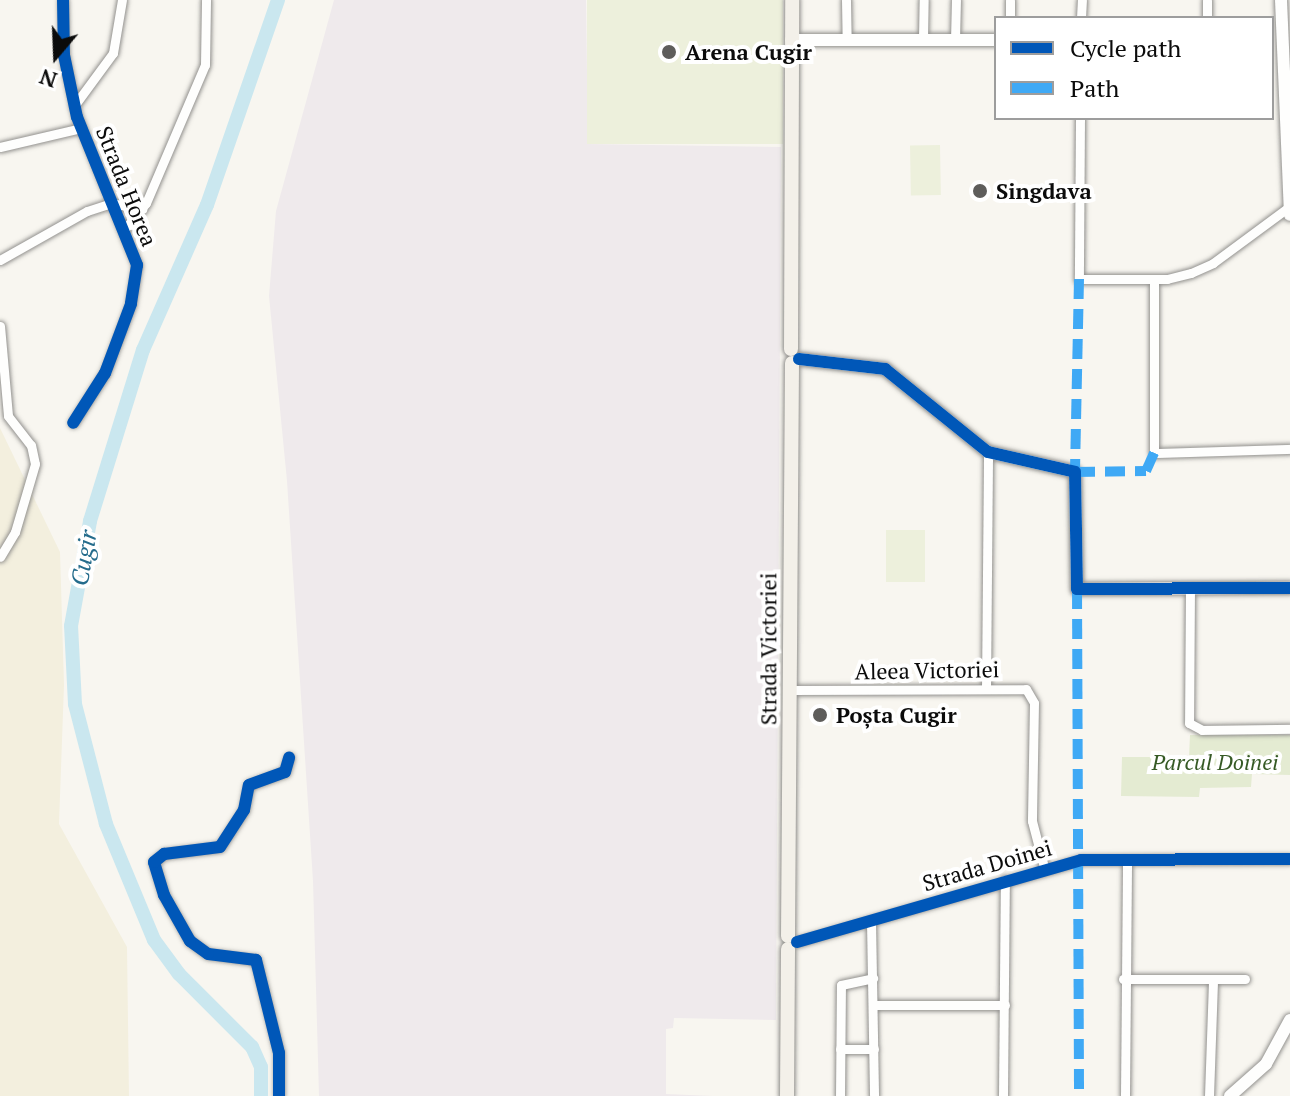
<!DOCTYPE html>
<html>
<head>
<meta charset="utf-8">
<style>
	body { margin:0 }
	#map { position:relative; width:1290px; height:1096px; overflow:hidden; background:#f8f6f0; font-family:"PT Serif",serif }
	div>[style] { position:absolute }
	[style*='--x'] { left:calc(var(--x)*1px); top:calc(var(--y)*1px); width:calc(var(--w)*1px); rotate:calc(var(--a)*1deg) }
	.industrial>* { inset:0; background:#efeaec }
	.farmland>* { inset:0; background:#f3efde }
	.green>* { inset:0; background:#e4ebd2 }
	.pitch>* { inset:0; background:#edf0dc; transform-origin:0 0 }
	.river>* { height:14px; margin:-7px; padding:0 7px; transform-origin:7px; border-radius:7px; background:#cae7ef }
	.roads { filter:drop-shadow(0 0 2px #92918e) drop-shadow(0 0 2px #92918e) }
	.minor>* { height:9px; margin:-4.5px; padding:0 4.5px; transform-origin:4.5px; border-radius:4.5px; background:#fefefd }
	.tertiary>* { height:12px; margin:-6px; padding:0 6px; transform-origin:6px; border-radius:6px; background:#fefefd }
	.secondary>* { height:14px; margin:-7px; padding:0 7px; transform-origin:7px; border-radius:7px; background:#f3f0e9 }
	.quiet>* { height:10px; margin-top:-5px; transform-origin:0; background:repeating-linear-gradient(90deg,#3fa9f5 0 20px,transparent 0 30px) }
	.cycleway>* { height:12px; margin:-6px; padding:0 6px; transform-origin:6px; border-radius:6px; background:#0057b8 }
	.dots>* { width:22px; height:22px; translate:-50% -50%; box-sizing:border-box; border:4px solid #fff; border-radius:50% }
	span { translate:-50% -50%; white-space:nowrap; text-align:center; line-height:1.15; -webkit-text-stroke:8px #fff; paint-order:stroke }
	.poi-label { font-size:22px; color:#0b0b0b; font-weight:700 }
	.left { translate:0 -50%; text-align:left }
	.street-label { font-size:22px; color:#0b0b0b }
	.park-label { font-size:22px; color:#365a25; font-style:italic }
	.water-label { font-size:24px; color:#256c8c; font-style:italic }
	.legend { position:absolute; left:994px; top:16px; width:280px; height:104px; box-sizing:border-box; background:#fff; border:2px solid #9d9d9d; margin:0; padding:10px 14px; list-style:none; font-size:24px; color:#0b0b0b }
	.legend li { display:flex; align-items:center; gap:16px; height:40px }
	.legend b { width:40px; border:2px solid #9d9d9d }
	.north { position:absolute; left:16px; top:16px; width:80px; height:80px; -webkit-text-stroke:6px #fff; paint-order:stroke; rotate:199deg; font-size:22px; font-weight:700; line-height:32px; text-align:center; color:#0b0b0b }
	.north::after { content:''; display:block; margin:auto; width:28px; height:36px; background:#0b0b0b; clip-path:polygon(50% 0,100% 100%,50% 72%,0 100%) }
</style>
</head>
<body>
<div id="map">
	<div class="industrial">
		<div style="clip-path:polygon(334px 0,586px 0,588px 144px,781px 147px,776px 1020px,674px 1018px,673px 1028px,666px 1029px,666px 1094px,713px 1096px,319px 1096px,313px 881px,287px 481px,269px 296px,276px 211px)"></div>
	</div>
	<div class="farmland">
		<div style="clip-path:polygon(0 428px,60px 552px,64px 685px,59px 824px,127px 947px,129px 1096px,0 1096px)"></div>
	</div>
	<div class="green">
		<div style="clip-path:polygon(1190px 735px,1290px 735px,1290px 775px,1252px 774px,1251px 787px,1200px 788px,1199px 797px,1121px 796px,1122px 757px,1189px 757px)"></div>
	</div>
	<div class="pitch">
		<div style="left:587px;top:0;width:196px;height:144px"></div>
		<div style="left:940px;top:145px;width:50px;height:30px;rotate:89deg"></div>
		<div style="left:886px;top:530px;width:39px;height:52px"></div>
	</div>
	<div class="river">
		<div style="--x:261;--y:1096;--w:29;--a:-90"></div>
		<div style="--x:261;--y:1067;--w:22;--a:-114"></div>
		<div style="--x:252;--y:1047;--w:103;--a:-135"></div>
		<div style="--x:179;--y:974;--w:42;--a:-126.3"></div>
		<div style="--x:154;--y:940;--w:126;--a:-112.5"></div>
		<div style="--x:106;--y:824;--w:124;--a:-104.5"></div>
		<div style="--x:75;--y:704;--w:78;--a:-92.9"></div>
		<div style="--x:71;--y:626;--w:107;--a:-79.7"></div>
		<div style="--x:90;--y:521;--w:179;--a:-72.8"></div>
		<div style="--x:143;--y:350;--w:158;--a:-66.2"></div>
		<div style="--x:207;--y:205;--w:217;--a:-70.9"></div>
	</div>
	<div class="roads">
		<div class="minor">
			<div style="--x:63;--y:0;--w:55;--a:89"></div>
			<div style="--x:64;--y:55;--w:63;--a:78.2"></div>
			<div style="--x:77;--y:117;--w:160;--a:67.9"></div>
			<div style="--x:137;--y:265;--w:39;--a:99"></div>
			<div style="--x:131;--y:304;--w:74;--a:110.6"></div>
			<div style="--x:105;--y:373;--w:59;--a:122.6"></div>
			<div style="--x:846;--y:0;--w:39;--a:89"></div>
			<div style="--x:1010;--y:18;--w:18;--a:-90"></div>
			<div style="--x:1081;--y:18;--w:18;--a:-87"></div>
			<div style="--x:1207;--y:18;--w:18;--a:-90"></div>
			<div style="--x:923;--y:39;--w:39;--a:-89"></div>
			<div style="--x:955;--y:40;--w:40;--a:-88.6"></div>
			<div style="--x:74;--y:106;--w:66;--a:-53.7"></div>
			<div style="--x:113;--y:53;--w:54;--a:-80.4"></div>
			<div style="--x:1080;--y:118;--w:161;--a:90.4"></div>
			<div style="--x:1079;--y:279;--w:88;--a:0"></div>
			<div style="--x:1167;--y:279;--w:25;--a:-14"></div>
			<div style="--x:1191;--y:273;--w:24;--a:-24"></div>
			<div style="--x:1213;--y:263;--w:94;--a:-36.4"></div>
			<div style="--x:0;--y:147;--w:83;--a:-13.2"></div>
			<div style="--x:124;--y:230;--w:35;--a:-51"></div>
			<div style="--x:146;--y:203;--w:150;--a:-66.9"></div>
			<div style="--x:205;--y:65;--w:65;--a:-89.1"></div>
			<div style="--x:0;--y:260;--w:100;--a:-29.4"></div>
			<div style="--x:87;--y:211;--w:25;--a:-18"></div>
			<div style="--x:111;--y:203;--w:32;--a:11"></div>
			<div style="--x:1154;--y:279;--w:174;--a:90"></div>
			<div style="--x:1154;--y:453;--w:136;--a:-1.7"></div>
			<div style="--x:0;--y:326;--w:90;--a:84.9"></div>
			<div style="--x:8;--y:416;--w:37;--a:52"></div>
			<div style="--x:31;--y:445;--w:19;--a:78"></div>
			<div style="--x:35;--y:464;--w:71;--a:106.4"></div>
			<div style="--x:15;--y:532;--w:29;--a:121"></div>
			<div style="--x:1190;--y:588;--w:135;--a:90.4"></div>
			<div style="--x:1189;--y:723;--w:15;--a:28"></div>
			<div style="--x:1202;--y:730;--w:88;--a:-0.7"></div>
			<div style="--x:986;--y:688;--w:236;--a:-89.5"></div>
			<div style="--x:790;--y:690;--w:236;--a:-0.2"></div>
			<div style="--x:1026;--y:689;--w:16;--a:60"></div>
			<div style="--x:1034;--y:703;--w:118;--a:91"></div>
			<div style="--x:1032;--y:821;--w:48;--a:75.4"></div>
			<div style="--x:871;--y:921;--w:175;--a:89"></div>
			<div style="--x:797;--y:942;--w:296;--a:-16.1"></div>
			<div style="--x:1081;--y:860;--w:209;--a:-0.3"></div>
			<div style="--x:1123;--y:979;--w:122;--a:0"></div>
			<div style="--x:874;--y:1005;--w:131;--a:0"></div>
			<div style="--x:840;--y:1049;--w:34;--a:0"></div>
			<div style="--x:279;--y:1096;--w:43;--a:-90"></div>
			<div style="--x:279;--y:1053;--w:96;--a:-103.9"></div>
			<div style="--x:256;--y:960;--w:48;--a:-172.9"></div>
			<div style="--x:208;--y:954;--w:22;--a:-144"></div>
			<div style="--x:190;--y:941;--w:53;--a:-119.5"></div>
			<div style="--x:164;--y:895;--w:34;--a:-107"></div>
			<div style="--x:154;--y:862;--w:13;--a:-39"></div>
			<div style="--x:164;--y:854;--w:56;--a:-7.1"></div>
			<div style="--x:220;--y:847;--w:44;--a:-57"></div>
			<div style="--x:244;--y:810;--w:25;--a:-79"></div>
			<div style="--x:249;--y:785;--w:38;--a:-20"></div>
			<div style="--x:285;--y:772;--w:15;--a:-74"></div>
			<div style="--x:840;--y:1096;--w:111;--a:-89.5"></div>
			<div style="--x:841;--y:985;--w:33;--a:-12"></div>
			<div style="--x:1003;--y:1096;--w:216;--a:-89.5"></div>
			<div style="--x:1125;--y:1096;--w:235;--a:-89.5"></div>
			<div style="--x:1209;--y:1096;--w:117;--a:-88"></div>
		</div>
		<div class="tertiary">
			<div style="--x:1281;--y:0;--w:215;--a:87.6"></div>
			<div style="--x:791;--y:40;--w:205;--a:0"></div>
			<div style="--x:799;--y:359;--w:87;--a:6.6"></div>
			<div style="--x:885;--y:369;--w:132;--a:38.9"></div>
			<div style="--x:988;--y:452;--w:89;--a:12.9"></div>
			<div style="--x:1075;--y:472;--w:117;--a:89"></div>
			<div style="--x:1077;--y:589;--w:213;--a:-0.3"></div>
			<div style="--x:1230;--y:1096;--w:48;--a:-41.6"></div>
			<div style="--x:1266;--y:1064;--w:50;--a:-61.4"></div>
		</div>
		<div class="secondary">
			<div style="--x:791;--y:349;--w:349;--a:-89.8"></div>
			<div style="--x:788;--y:936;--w:573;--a:-89.6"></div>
			<div style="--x:787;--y:1096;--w:147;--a:-89.6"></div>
		</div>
	</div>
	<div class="quiet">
		<div style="--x:1079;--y:279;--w:193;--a:91.2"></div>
		<div style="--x:1075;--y:472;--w:71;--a:-0.8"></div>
		<div style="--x:1146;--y:471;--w:20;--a:-66"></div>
		<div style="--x:1077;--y:589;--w:507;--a:89.77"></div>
	</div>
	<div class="cycleway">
		<div style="--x:63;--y:0;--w:55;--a:89"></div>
		<div style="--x:64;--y:55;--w:63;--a:78.2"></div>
		<div style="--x:77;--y:117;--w:160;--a:67.9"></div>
		<div style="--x:137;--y:265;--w:39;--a:99"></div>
		<div style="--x:131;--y:304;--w:74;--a:110.6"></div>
		<div style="--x:105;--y:373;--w:59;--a:122.6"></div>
		<div style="--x:799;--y:359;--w:87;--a:6.6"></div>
		<div style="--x:885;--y:369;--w:132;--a:38.9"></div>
		<div style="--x:988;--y:452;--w:89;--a:12.9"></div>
		<div style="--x:1075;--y:472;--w:117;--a:89"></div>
		<div style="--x:1077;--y:589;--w:213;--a:-0.3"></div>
		<div style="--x:797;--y:942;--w:296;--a:-16.1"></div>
		<div style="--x:1081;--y:860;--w:209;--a:-0.3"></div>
		<div style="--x:279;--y:1096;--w:43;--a:-90"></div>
		<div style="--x:279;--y:1053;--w:96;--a:-103.9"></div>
		<div style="--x:256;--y:960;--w:48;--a:-172.9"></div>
		<div style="--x:208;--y:954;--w:22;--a:-144"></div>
		<div style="--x:190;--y:941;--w:53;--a:-119.5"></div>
		<div style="--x:164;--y:895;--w:34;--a:-107"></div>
		<div style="--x:154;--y:862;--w:13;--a:-39"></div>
		<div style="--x:164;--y:854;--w:56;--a:-7.1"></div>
		<div style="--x:220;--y:847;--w:44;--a:-57"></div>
		<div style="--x:244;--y:810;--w:25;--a:-79"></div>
		<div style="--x:249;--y:785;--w:38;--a:-20"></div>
		<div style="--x:285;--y:772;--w:15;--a:-74"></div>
	</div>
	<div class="dots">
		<div style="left:669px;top:52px;background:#5e5d5b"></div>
		<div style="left:980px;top:191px;background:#5e5d5b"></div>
		<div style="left:820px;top:715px;background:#5e5d5b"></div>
	</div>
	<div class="poi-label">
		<span class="left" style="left:685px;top:52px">Arena Cugir</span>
		<span class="left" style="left:996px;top:191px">Singdava</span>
		<span class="left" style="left:836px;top:715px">Poșta Cugir</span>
	</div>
	<div class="street-label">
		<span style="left:127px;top:186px;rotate:68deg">Strada Horea</span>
		<span style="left:768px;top:649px;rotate:-90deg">Strada Victoriei</span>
		<span style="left:927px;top:670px;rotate:-1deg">Aleea Victoriei</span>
		<span style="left:987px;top:865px;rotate:-16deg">Strada Doinei</span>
	</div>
	<div class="park-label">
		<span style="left:1215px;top:762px">Parcul Doinei</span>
	</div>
	<div class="water-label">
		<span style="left:84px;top:558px;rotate:-80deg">Cugir</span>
	</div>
	<ul class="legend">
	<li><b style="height:10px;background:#0057b8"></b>Cycle path</li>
	<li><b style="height:10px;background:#3fa9f5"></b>Path</li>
	</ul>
	<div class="north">N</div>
</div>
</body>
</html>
